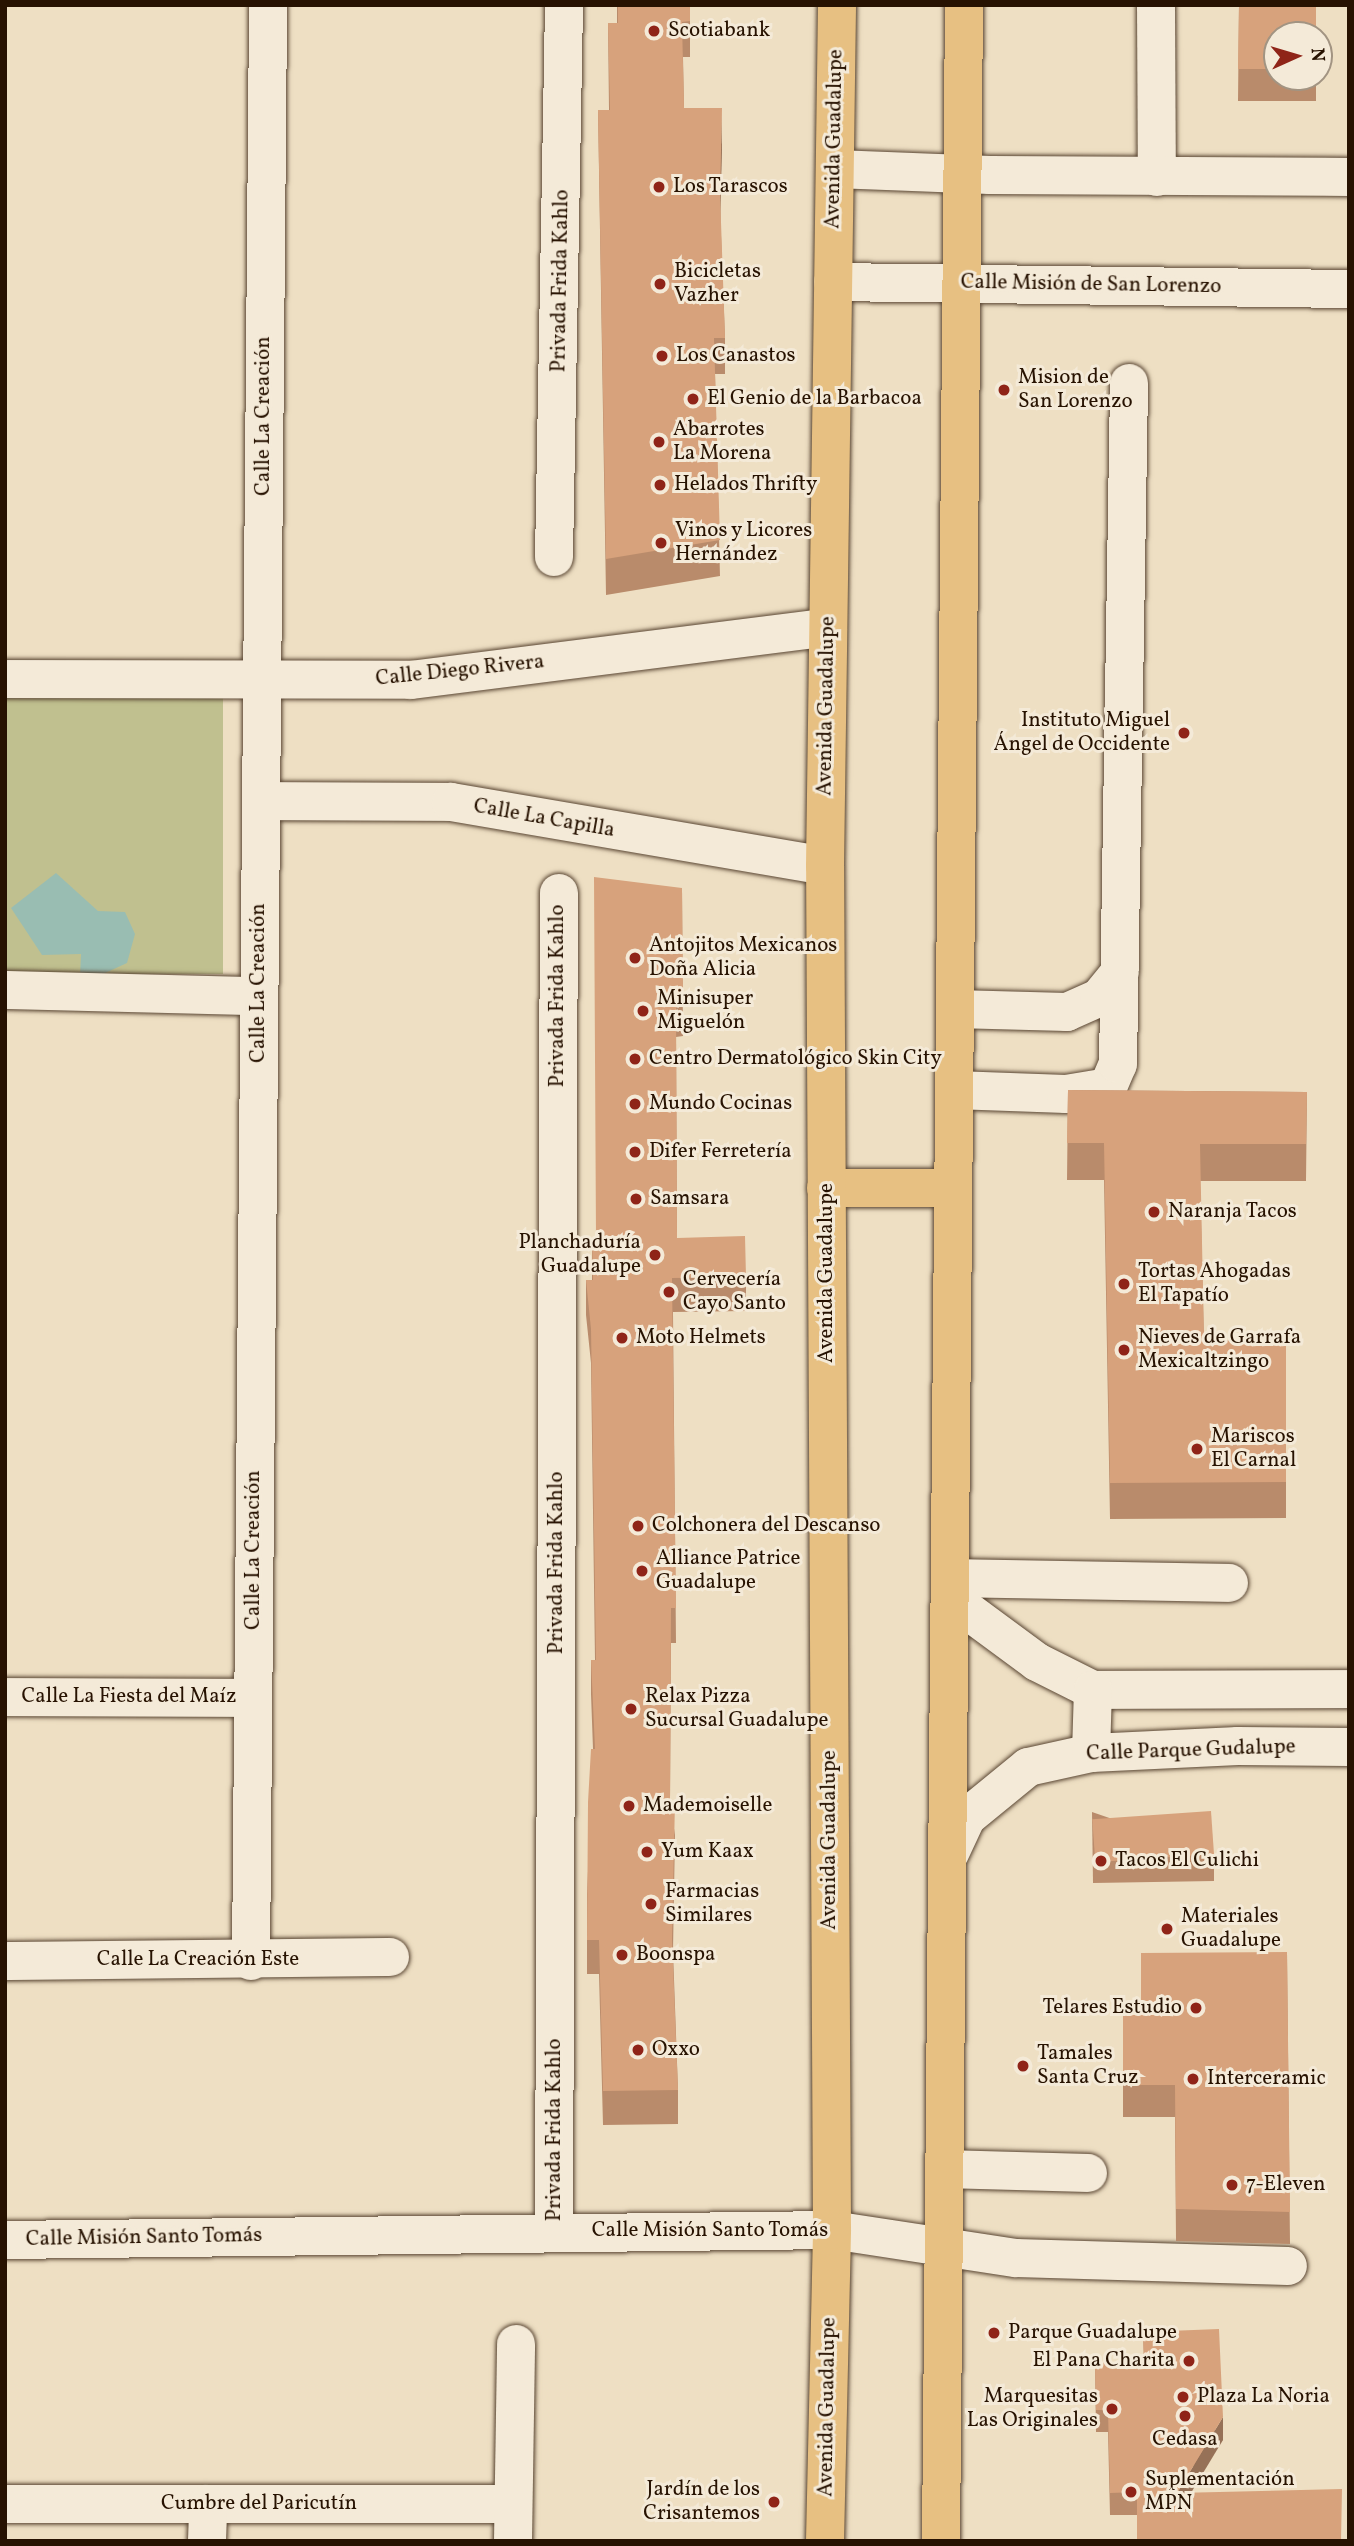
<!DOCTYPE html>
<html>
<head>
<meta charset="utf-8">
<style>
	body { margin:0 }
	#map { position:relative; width:1354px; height:2546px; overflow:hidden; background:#eedfc3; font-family:Vollkorn,serif }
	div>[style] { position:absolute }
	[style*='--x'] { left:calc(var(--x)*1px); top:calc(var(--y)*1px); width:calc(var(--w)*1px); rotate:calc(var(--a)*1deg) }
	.green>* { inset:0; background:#c0c08f; transform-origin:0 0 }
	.water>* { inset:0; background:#99bdb2 }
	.roads { filter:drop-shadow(0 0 2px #594532) drop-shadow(0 0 2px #594532) }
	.minor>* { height:38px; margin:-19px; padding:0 19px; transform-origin:19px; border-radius:19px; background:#f4ead8 }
	.major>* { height:38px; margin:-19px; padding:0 19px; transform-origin:19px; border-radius:19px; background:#e7c082 }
	.wall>* { inset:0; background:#b98b6b }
	.shaded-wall>* { inset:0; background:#967157 }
	.building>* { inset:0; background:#d7a27c; transform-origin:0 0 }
	.dots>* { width:19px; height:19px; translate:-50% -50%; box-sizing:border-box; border:4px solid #f4ead8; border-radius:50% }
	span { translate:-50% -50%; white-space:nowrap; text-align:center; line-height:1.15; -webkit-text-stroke:6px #f4ead8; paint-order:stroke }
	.poi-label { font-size:21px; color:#271201 }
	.left { translate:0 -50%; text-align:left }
	.right { translate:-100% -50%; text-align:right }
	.street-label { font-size:21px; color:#271201 }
	.frame { position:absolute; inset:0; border:7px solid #271201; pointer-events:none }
	.north { position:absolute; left:1263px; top:21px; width:70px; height:70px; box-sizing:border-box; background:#f4ead8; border:2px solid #a29482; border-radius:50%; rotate:86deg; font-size:19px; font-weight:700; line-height:28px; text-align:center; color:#271201 }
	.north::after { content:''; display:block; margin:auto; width:24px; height:32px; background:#8f2418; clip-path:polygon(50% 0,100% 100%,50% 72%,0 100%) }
</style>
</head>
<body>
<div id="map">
	<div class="green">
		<div style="left:5px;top:691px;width:218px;height:283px"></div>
	</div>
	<div class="water">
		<div style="clip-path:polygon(56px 873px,98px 911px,125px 912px,135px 934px,127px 963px,103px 974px,80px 976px,81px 954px,42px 955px,11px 908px)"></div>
	</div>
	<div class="roads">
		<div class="minor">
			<div style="--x:1156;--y:5;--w:172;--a:89.7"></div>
			<div style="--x:835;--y:169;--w:155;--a:2.2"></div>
			<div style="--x:990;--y:175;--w:359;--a:0.3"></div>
			<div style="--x:833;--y:282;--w:516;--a:0.78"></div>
			<div style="--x:554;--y:557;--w:552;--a:-88.96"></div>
			<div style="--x:5;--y:679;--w:406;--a:0.1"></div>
			<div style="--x:411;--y:680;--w:420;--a:-7.2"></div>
			<div style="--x:261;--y:801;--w:190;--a:0.3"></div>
			<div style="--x:451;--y:802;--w:379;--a:9.7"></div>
			<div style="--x:5;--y:990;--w:254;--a:1.4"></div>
			<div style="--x:955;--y:1009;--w:112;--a:1.5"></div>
			<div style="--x:1067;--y:1012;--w:35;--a:-24"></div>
			<div style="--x:1099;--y:998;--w:33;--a:-51"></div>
			<div style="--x:954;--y:1090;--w:112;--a:2"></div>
			<div style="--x:1066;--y:1094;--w:43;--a:-9.5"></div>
			<div style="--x:1108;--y:1087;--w:25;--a:-67"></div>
			<div style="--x:1118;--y:1064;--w:681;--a:-89.07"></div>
			<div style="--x:953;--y:1578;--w:276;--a:1"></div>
			<div style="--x:953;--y:1600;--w:104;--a:36.4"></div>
			<div style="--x:1037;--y:1662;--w:63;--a:26.6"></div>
			<div style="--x:1093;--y:1690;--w:256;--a:-0.2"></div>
			<div style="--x:5;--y:1697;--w:248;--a:0.2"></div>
			<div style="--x:1091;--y:1753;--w:63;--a:-88.2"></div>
			<div style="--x:950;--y:1853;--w:40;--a:-65"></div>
			<div style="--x:967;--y:1817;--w:79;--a:-39.3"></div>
			<div style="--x:1028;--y:1767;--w:65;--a:-12.5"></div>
			<div style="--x:1091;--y:1753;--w:147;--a:-2.7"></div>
			<div style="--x:1238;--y:1746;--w:111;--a:0.5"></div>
			<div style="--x:5;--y:1961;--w:385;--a:-0.6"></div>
			<div style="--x:251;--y:1961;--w:1956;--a:-89.5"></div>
			<div style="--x:945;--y:2169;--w:143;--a:1.6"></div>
			<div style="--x:554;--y:2232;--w:1339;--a:-89.79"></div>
			<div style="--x:5;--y:2240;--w:827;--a:-0.69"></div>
			<div style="--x:832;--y:2230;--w:186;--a:8.7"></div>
			<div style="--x:1016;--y:2258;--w:272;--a:1.7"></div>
			<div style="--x:5;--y:2504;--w:508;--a:0"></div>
			<div style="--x:207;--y:2541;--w:37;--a:-88"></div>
			<div style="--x:513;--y:2541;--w:197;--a:-89.1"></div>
		</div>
		<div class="major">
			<div style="--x:826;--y:1188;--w:127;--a:0"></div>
			<div style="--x:825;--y:2541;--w:311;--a:-88.7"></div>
			<div style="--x:832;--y:2230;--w:1364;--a:-90.29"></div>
			<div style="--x:825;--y:866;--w:861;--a:-89.2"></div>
			<div style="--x:941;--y:2541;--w:2536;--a:-89.48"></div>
		</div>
	</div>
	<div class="wall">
		<div style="clip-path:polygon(617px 5px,690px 5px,690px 57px,683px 57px,684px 108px,722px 144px,720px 209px,725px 338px,725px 374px,715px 374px,720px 576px,606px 595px,598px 110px,609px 110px,608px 23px,617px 23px)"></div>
		<div style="clip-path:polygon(1239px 5px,1277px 35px,1277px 77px,1316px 77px,1316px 101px,1238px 101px)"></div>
		<div style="clip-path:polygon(682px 888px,683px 1036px,676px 1037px,677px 1238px,746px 1277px,746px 1311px,673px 1312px,676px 1643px,671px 1643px,670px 1801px,675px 1835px,673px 1951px,678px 2090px,678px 2124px,603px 2125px,599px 1974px,587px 1974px,587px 1895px,593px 1749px,591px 1694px,591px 1660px,595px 1660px,591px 1363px,586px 1315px,586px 1280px,592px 1280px,592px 1240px,596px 1239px)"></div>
		<div style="clip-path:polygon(1068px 1090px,1307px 1092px,1306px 1181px,1200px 1181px,1204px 1341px,1286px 1340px,1286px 1518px,1110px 1519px,1104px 1180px,1067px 1180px)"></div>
		<div style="clip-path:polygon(1092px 1812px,1214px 1854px,1214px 1881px,1093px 1883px)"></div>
		<div style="clip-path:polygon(1287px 1952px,1290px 2244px,1176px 2241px,1175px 2117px,1123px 2117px,1123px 2015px,1141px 2015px)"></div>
		<div style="clip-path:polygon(1143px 2332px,1223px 2440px,1137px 2515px,1110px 2515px,1108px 2432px,1096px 2432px,1095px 2363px,1144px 2362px)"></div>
	</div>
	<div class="shaded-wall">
		<div style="clip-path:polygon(722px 108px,722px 144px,720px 229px,720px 193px)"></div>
		<div style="clip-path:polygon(1223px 2417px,1223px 2440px,1177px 2516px,1177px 2493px)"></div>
	</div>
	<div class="building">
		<div style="clip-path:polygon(618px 5px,690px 5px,690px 21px,682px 22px,684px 108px,722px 108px,720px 193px,725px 338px,714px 338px,720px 540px,606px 559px,598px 110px,610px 110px,608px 23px,618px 23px)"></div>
		<div style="clip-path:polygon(1239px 5px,1316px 5px,1316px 35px,1277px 35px,1277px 69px,1238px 69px)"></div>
		<div style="clip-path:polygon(594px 877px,682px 888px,683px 1002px,676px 1002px,677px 1238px,745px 1236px,746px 1277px,672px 1278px,676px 1608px,671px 1608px,670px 1801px,675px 1801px,672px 1940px,678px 2090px,603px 2091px,599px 1940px,587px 1940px,588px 1802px,591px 1749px,595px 1749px,591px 1660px,596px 1660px,591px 1329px,586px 1280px,593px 1280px,592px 1240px,596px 1239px)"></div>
		<div style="clip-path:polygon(1068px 1090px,1307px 1092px,1306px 1144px,1200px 1144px,1204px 1341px,1286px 1340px,1286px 1482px,1110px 1483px,1104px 1143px,1067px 1143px)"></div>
		<div style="left:1211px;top:1811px;width:43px;height:119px;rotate:86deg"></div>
		<div style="clip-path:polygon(1287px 1952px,1290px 2212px,1176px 2209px,1175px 2085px,1123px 2085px,1123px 2015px,1141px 2015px,1141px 1953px)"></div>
		<div style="clip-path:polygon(1219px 2329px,1223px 2417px,1177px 2493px,1342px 2489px,1341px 2541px,1137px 2541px,1137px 2492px,1110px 2493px,1108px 2410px,1096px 2410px,1095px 2363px,1144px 2362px,1143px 2332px)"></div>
	</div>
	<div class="dots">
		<div style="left:654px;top:31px;background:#8f2418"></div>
		<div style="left:659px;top:187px;background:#8f2418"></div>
		<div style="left:660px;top:284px;background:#8f2418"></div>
		<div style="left:662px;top:356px;background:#8f2418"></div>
		<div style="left:1004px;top:390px;background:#8f2418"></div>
		<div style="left:693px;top:399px;background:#8f2418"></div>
		<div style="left:659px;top:442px;background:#8f2418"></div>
		<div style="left:660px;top:485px;background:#8f2418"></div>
		<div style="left:661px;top:543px;background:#8f2418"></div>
		<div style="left:1184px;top:733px;background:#8f2418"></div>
		<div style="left:635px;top:958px;background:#8f2418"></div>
		<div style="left:643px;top:1011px;background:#8f2418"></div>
		<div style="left:635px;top:1059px;background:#8f2418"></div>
		<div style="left:635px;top:1104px;background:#8f2418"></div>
		<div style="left:635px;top:1152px;background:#8f2418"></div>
		<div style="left:636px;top:1199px;background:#8f2418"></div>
		<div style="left:1154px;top:1212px;background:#8f2418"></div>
		<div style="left:655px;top:1255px;background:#8f2418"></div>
		<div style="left:1124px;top:1284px;background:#8f2418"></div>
		<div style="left:669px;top:1292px;background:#8f2418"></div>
		<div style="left:622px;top:1338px;background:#8f2418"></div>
		<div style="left:1124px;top:1350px;background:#8f2418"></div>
		<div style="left:1197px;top:1449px;background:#8f2418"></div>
		<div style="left:638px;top:1526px;background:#8f2418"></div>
		<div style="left:642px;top:1571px;background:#8f2418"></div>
		<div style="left:631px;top:1709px;background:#8f2418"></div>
		<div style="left:629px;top:1806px;background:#8f2418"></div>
		<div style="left:647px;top:1852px;background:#8f2418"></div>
		<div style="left:1101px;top:1861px;background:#8f2418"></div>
		<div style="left:651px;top:1904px;background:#8f2418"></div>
		<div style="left:1167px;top:1929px;background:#8f2418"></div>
		<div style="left:622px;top:1955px;background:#8f2418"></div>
		<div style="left:1196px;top:2008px;background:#8f2418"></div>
		<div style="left:638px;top:2050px;background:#8f2418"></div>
		<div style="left:1023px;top:2066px;background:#8f2418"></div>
		<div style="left:1193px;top:2079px;background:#8f2418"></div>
		<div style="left:1232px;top:2185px;background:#8f2418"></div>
		<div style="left:994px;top:2333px;background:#8f2418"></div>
		<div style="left:1189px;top:2361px;background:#8f2418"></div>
		<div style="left:1183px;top:2397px;background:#8f2418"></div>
		<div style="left:1112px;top:2409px;background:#8f2418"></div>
		<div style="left:1185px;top:2416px;background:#8f2418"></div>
		<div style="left:1131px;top:2492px;background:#8f2418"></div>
		<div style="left:774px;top:2502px;background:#8f2418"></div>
	</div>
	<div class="poi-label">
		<span class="left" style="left:668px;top:31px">Scotiabank</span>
		<span class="left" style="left:673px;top:187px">Los Tarascos</span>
		<span class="left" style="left:674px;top:284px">Bicicletas<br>Vazher</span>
		<span class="left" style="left:676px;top:356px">Los Canastos</span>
		<span class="left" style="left:1018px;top:390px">Mision de<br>San Lorenzo</span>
		<span class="left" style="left:707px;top:399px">El Genio de la Barbacoa</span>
		<span class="left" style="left:673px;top:442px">Abarrotes<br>La Morena</span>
		<span class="left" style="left:674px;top:485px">Helados Thrifty</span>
		<span class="left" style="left:675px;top:543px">Vinos y Licores<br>Hernández</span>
		<span class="right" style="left:1170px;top:733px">Instituto Miguel<br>Ángel de Occidente</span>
		<span class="left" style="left:649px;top:958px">Antojitos Mexicanos<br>Doña Alicia</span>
		<span class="left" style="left:657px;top:1011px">Minisuper<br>Miguelón</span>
		<span class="left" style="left:649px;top:1059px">Centro Dermatológico Skin City</span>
		<span class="left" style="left:649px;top:1104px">Mundo Cocinas</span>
		<span class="left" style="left:649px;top:1152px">Difer Ferretería</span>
		<span class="left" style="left:650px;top:1199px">Samsara</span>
		<span class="left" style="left:1168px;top:1212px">Naranja Tacos</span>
		<span class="right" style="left:641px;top:1255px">Planchaduría<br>Guadalupe</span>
		<span class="left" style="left:1138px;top:1284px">Tortas Ahogadas<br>El Tapatío</span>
		<span class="left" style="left:683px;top:1292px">Cervecería<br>Cayo Santo</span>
		<span class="left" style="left:636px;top:1338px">Moto Helmets</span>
		<span class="left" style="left:1138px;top:1350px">Nieves de Garrafa<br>Mexicaltzingo</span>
		<span class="left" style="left:1211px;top:1449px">Mariscos<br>El Carnal</span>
		<span class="left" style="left:652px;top:1526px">Colchonera del Descanso</span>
		<span class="left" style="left:656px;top:1571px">Alliance Patrice<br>Guadalupe</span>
		<span class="left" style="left:645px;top:1709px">Relax Pizza<br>Sucursal Guadalupe</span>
		<span class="left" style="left:643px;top:1806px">Mademoiselle</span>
		<span class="left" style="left:661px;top:1852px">Yum Kaax</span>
		<span class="left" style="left:1115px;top:1861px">Tacos El Culichi</span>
		<span class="left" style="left:665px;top:1904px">Farmacias<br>Similares</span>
		<span class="left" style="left:1181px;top:1929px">Materiales<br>Guadalupe</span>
		<span class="left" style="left:636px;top:1955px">Boonspa</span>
		<span class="right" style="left:1182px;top:2008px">Telares Estudio</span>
		<span class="left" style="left:652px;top:2050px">Oxxo</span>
		<span class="left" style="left:1037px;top:2066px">Tamales<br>Santa Cruz</span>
		<span class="left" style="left:1207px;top:2079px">Interceramic</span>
		<span class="left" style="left:1246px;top:2185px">7-Eleven</span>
		<span class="left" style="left:1008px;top:2333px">Parque Guadalupe</span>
		<span class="right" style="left:1175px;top:2361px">El Pana Charita</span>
		<span class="right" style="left:1098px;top:2409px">Marquesitas<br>Las Originales</span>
		<span class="left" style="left:1197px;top:2397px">Plaza La Noria</span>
		<span style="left:1185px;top:2440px">Cedasa</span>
		<span class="left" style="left:1145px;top:2492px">Suplementación<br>MPN</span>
		<span class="right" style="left:760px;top:2502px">Jardín de los<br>Crisantemos</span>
	</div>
	<div class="street-label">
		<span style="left:835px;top:139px;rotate:-89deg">Avenida Guadalupe</span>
		<span style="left:561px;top:281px;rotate:-89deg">Privada Frida Kahlo</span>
		<span style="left:1091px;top:285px;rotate:1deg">Calle Misión de San Lorenzo</span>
		<span style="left:264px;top:416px;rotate:-90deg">Calle La Creación</span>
		<span style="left:460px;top:671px;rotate:-6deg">Calle Diego Rivera</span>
		<span style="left:827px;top:706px;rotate:-89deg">Avenida Guadalupe</span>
		<span style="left:544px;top:819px;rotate:10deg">Calle La Capilla</span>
		<span style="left:259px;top:983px;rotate:-90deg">Calle La Creación</span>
		<span style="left:558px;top:996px;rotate:-90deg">Privada Frida Kahlo</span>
		<span style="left:827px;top:1273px;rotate:-90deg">Avenida Guadalupe</span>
		<span style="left:254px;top:1550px;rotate:-90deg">Calle La Creación</span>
		<span style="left:557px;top:1563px;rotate:-90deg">Privada Frida Kahlo</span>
		<span style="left:129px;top:1697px">Calle La Fiesta del Maíz</span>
		<span style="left:1191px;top:1751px;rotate:-2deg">Calle Parque Gudalupe</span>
		<span style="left:830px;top:1840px;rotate:-90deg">Avenida Guadalupe</span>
		<span style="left:198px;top:1960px">Calle La Creación Este</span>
		<span style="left:555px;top:2130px;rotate:-90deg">Privada Frida Kahlo</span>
		<span style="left:710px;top:2231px">Calle Misión Santo Tomás</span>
		<span style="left:144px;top:2238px;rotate:-1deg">Calle Misión Santo Tomás</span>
		<span style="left:828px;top:2407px;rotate:-89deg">Avenida Guadalupe</span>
		<span style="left:259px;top:2504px">Cumbre del Paricutín</span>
	</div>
	<div class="frame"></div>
	<div class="north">N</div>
</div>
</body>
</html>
